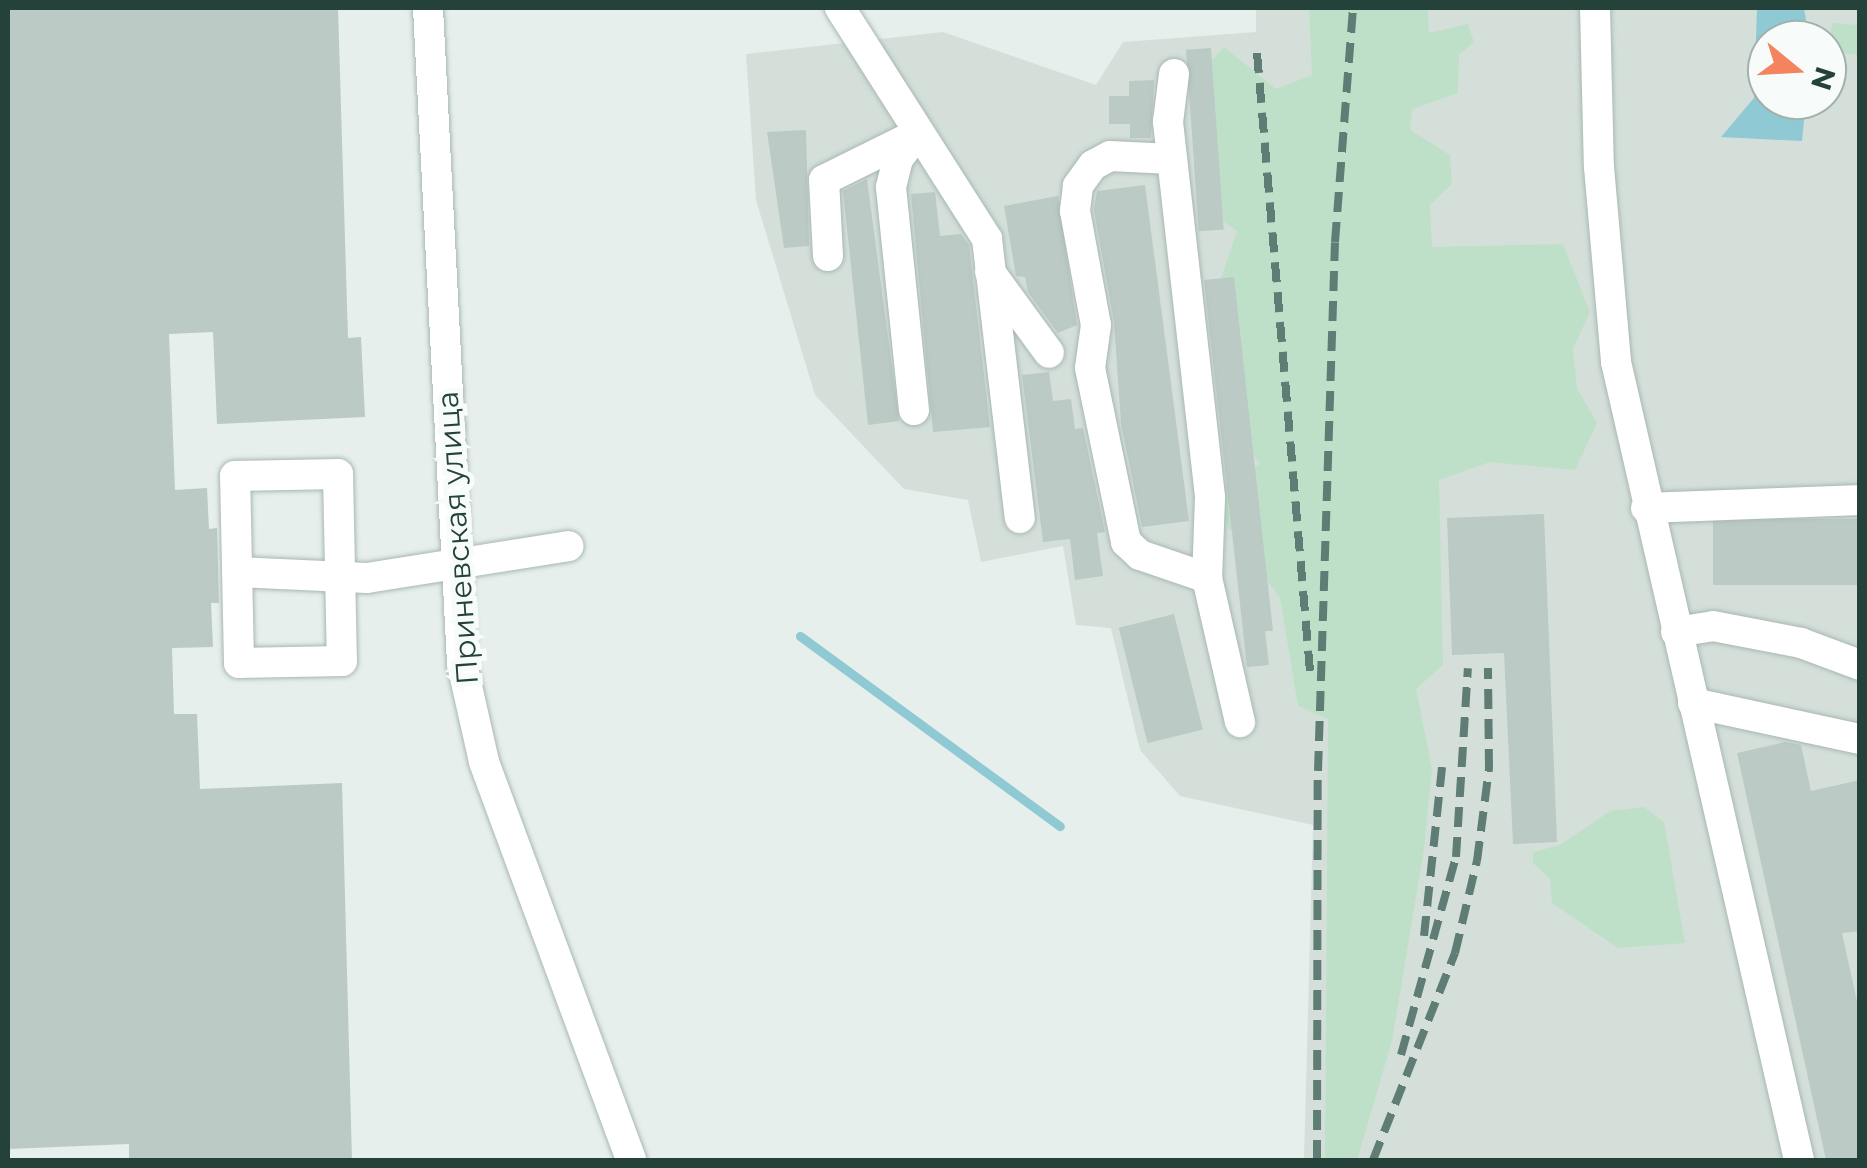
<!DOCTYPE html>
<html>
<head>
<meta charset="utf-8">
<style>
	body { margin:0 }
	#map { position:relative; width:1867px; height:1168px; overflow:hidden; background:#e6efeb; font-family:Montserrat,sans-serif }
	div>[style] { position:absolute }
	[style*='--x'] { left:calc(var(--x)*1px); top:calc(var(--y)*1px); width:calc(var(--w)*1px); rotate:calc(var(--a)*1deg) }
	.built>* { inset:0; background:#d4dfda }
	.green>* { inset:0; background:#bfe0c8 }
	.water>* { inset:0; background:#8ec9d4 }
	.stream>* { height:9px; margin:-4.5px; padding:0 4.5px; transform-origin:4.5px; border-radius:4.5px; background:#8ec9d4 }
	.building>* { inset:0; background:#bbcac4; transform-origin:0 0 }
	.roads { filter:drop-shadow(0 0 2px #a8b8b2) drop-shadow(0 0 2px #a8b8b2) }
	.minor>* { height:30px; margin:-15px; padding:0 15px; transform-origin:15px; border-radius:15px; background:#fff }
	.rail>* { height:8px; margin-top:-4px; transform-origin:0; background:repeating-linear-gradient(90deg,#5f7d75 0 20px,transparent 0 30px) }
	span { translate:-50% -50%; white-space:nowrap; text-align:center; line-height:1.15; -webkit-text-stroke:10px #f7fbf9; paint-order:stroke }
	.street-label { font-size:30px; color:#24423a }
	.frame { position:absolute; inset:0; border:10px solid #24423a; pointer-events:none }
	.north { position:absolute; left:1747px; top:20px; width:100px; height:100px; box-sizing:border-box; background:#f7fbf9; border:2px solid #a3b1ad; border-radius:50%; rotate:108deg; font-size:28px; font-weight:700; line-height:40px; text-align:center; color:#24423a }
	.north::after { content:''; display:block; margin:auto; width:35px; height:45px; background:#f4845f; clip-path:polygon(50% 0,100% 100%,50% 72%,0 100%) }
</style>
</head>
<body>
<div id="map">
	<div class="built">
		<div style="clip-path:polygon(evenodd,1256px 8px,1859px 8px,1859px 1160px,1304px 1160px,1313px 825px,1180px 796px,1140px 750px,1111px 628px,1076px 625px,1063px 546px,981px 562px,968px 500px,904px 489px,815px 395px,756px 200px,746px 54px,943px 32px,1096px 85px,1123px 42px,1256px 32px,1256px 8px,1767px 40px,1827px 40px,1827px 100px,1767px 100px,1767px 40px)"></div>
	</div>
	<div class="green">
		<div style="clip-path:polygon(1309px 8px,1422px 8px,1428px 10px,1429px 33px,1468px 24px,1474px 42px,1459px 55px,1458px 93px,1412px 109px,1410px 130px,1450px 155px,1452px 184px,1430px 205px,1432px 247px,1563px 244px,1590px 312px,1573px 349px,1577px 388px,1597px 423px,1575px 470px,1490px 462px,1439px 480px,1443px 665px,1416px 689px,1432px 769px,1424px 849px,1392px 1041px,1357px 1160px,1325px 1160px,1328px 719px,1298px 706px,1280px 598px,1225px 522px,1225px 484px,1260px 464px,1236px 432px,1216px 293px,1237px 231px,1217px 217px,1189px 86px,1224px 47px,1276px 89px,1312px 75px)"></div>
		<div style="clip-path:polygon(1832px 23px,1859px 25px,1859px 55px,1829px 51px)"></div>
		<div style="clip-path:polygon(1644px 807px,1664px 822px,1685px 943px,1618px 948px,1552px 903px,1550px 879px,1533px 863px,1533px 852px,1560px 845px,1610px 811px)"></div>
	</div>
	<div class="water">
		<div style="clip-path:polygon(1757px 8px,1804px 8px,1809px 40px,1767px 40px,1767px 100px,1806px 100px,1802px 141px,1721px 137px,1754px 98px)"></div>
	</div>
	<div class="stream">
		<div style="--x:800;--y:636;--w:322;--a:36.2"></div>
	</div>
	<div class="building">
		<div style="clip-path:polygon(8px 8px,338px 8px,348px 338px,361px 337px,365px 417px,217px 424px,213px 332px,169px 334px,175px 490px,207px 488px,209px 529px,217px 528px,219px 603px,211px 603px,213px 647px,172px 648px,174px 714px,197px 714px,200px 789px,342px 783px,352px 1160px,129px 1160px,129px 1144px,8px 1149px)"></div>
		<div style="left:1211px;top:48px;width:182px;height:25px;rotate:86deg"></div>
		<div style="clip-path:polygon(1154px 80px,1151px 138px,1130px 138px,1130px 124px,1109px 124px,1109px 96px,1129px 96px,1129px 81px)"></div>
		<div style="clip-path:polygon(806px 130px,809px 246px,784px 248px,767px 132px)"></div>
		<div style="clip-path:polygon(867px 179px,899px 421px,868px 425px,843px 191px)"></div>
		<div style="clip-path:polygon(1145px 185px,1189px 521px,1142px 527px,1121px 423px,1114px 322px,1094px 210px,1097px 191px)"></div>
		<div style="clip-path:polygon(935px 192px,940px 236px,961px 234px,969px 245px,990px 427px,933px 432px,911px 194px)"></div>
		<div style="clip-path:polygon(1058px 196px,1077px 325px,1058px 333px,1028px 292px,1025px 277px,1016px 276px,1004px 206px)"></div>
		<div style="clip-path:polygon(1234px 277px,1273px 631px,1265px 631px,1269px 665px,1247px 667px,1204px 280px)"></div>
		<div style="clip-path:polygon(1049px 372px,1053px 401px,1071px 399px,1075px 429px,1083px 428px,1105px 532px,1097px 533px,1103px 576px,1075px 580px,1070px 539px,1043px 542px,1022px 375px)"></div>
		<div style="clip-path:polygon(1544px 514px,1557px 842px,1513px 844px,1504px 653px,1452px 655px,1447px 518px)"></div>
		<div style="left:1860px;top:519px;width:66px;height:147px;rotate:90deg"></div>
		<div style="left:1174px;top:614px;width:119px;height:57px;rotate:76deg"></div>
		<div style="clip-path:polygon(1785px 742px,1801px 745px,1811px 791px,1860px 780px,1860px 931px,1842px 933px,1860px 1015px,1860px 1160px,1826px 1160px,1737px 753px)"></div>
	</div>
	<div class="roads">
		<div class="minor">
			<div style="--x:428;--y:8;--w:657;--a:87.03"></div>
			<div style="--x:462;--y:664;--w:100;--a:77.3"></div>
			<div style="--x:484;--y:762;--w:424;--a:69.7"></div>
			<div style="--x:840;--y:8;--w:274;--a:57.5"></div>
			<div style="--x:987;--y:239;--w:281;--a:83.3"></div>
			<div style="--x:1595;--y:8;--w:159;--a:88.6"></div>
			<div style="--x:1599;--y:167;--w:196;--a:85"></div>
			<div style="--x:1616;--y:362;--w:819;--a:77.08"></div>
			<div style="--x:1174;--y:74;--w:48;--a:97.1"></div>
			<div style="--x:1168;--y:122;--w:378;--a:83.6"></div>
			<div style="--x:1210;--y:498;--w:80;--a:92.1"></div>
			<div style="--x:1207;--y:578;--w:148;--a:77.1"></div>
			<div style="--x:1171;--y:159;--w:61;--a:-177.2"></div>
			<div style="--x:1110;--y:156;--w:19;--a:152"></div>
			<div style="--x:1093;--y:165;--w:26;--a:126"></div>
			<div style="--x:1078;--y:186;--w:25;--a:97"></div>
			<div style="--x:1075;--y:211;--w:116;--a:79.6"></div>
			<div style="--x:1096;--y:325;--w:43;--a:97.9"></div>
			<div style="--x:1090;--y:368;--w:178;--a:78.3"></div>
			<div style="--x:1126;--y:542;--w:19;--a:43"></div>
			<div style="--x:1140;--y:555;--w:71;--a:18.9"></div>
			<div style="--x:828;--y:256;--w:76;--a:-93"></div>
			<div style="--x:824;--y:180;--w:102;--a:-26.3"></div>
			<div style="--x:990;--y:272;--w:100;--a:53.9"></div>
			<div style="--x:914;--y:410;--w:224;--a:-95.9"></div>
			<div style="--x:891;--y:187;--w:29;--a:-76"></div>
			<div style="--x:898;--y:159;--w:31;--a:-53"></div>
			<div style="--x:338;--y:474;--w:187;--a:88.8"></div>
			<div style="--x:342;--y:661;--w:103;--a:178.9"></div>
			<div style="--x:239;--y:663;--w:187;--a:-91.2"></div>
			<div style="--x:235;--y:476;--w:103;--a:-1.1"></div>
			<div style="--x:1646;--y:508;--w:214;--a:-2.1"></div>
			<div style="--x:237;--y:572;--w:130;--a:2.6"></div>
			<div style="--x:367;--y:578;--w:204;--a:-9"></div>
			<div style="--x:1676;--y:632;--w:37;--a:-9"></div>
			<div style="--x:1713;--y:626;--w:90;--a:10.9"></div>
			<div style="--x:1801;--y:643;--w:63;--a:20.4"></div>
			<div style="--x:1693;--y:703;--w:171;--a:12.2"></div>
		</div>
	</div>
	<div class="rail">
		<div style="--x:1257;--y:53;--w:620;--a:85.1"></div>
		<div style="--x:1424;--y:936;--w:170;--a:-83.9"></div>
		<div style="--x:1401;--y:1055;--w:205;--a:-74.5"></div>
		<div style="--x:1456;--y:857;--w:189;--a:-86.4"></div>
		<div style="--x:1317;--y:1160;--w:389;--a:-89.9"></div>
		<div style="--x:1318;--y:771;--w:529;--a:-88.16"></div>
		<div style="--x:1335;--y:242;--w:235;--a:-85.6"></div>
		<div style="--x:1373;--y:1160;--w:223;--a:-68.4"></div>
		<div style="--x:1455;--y:953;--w:95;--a:-76.6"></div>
		<div style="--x:1477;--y:861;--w:93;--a:-82.6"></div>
		<div style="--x:1489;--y:769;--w:101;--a:-90.6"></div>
	</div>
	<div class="street-label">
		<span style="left:458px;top:538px;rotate:-94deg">Приневская улица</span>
	</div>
	<div class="frame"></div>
	<div class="north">N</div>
</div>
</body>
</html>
